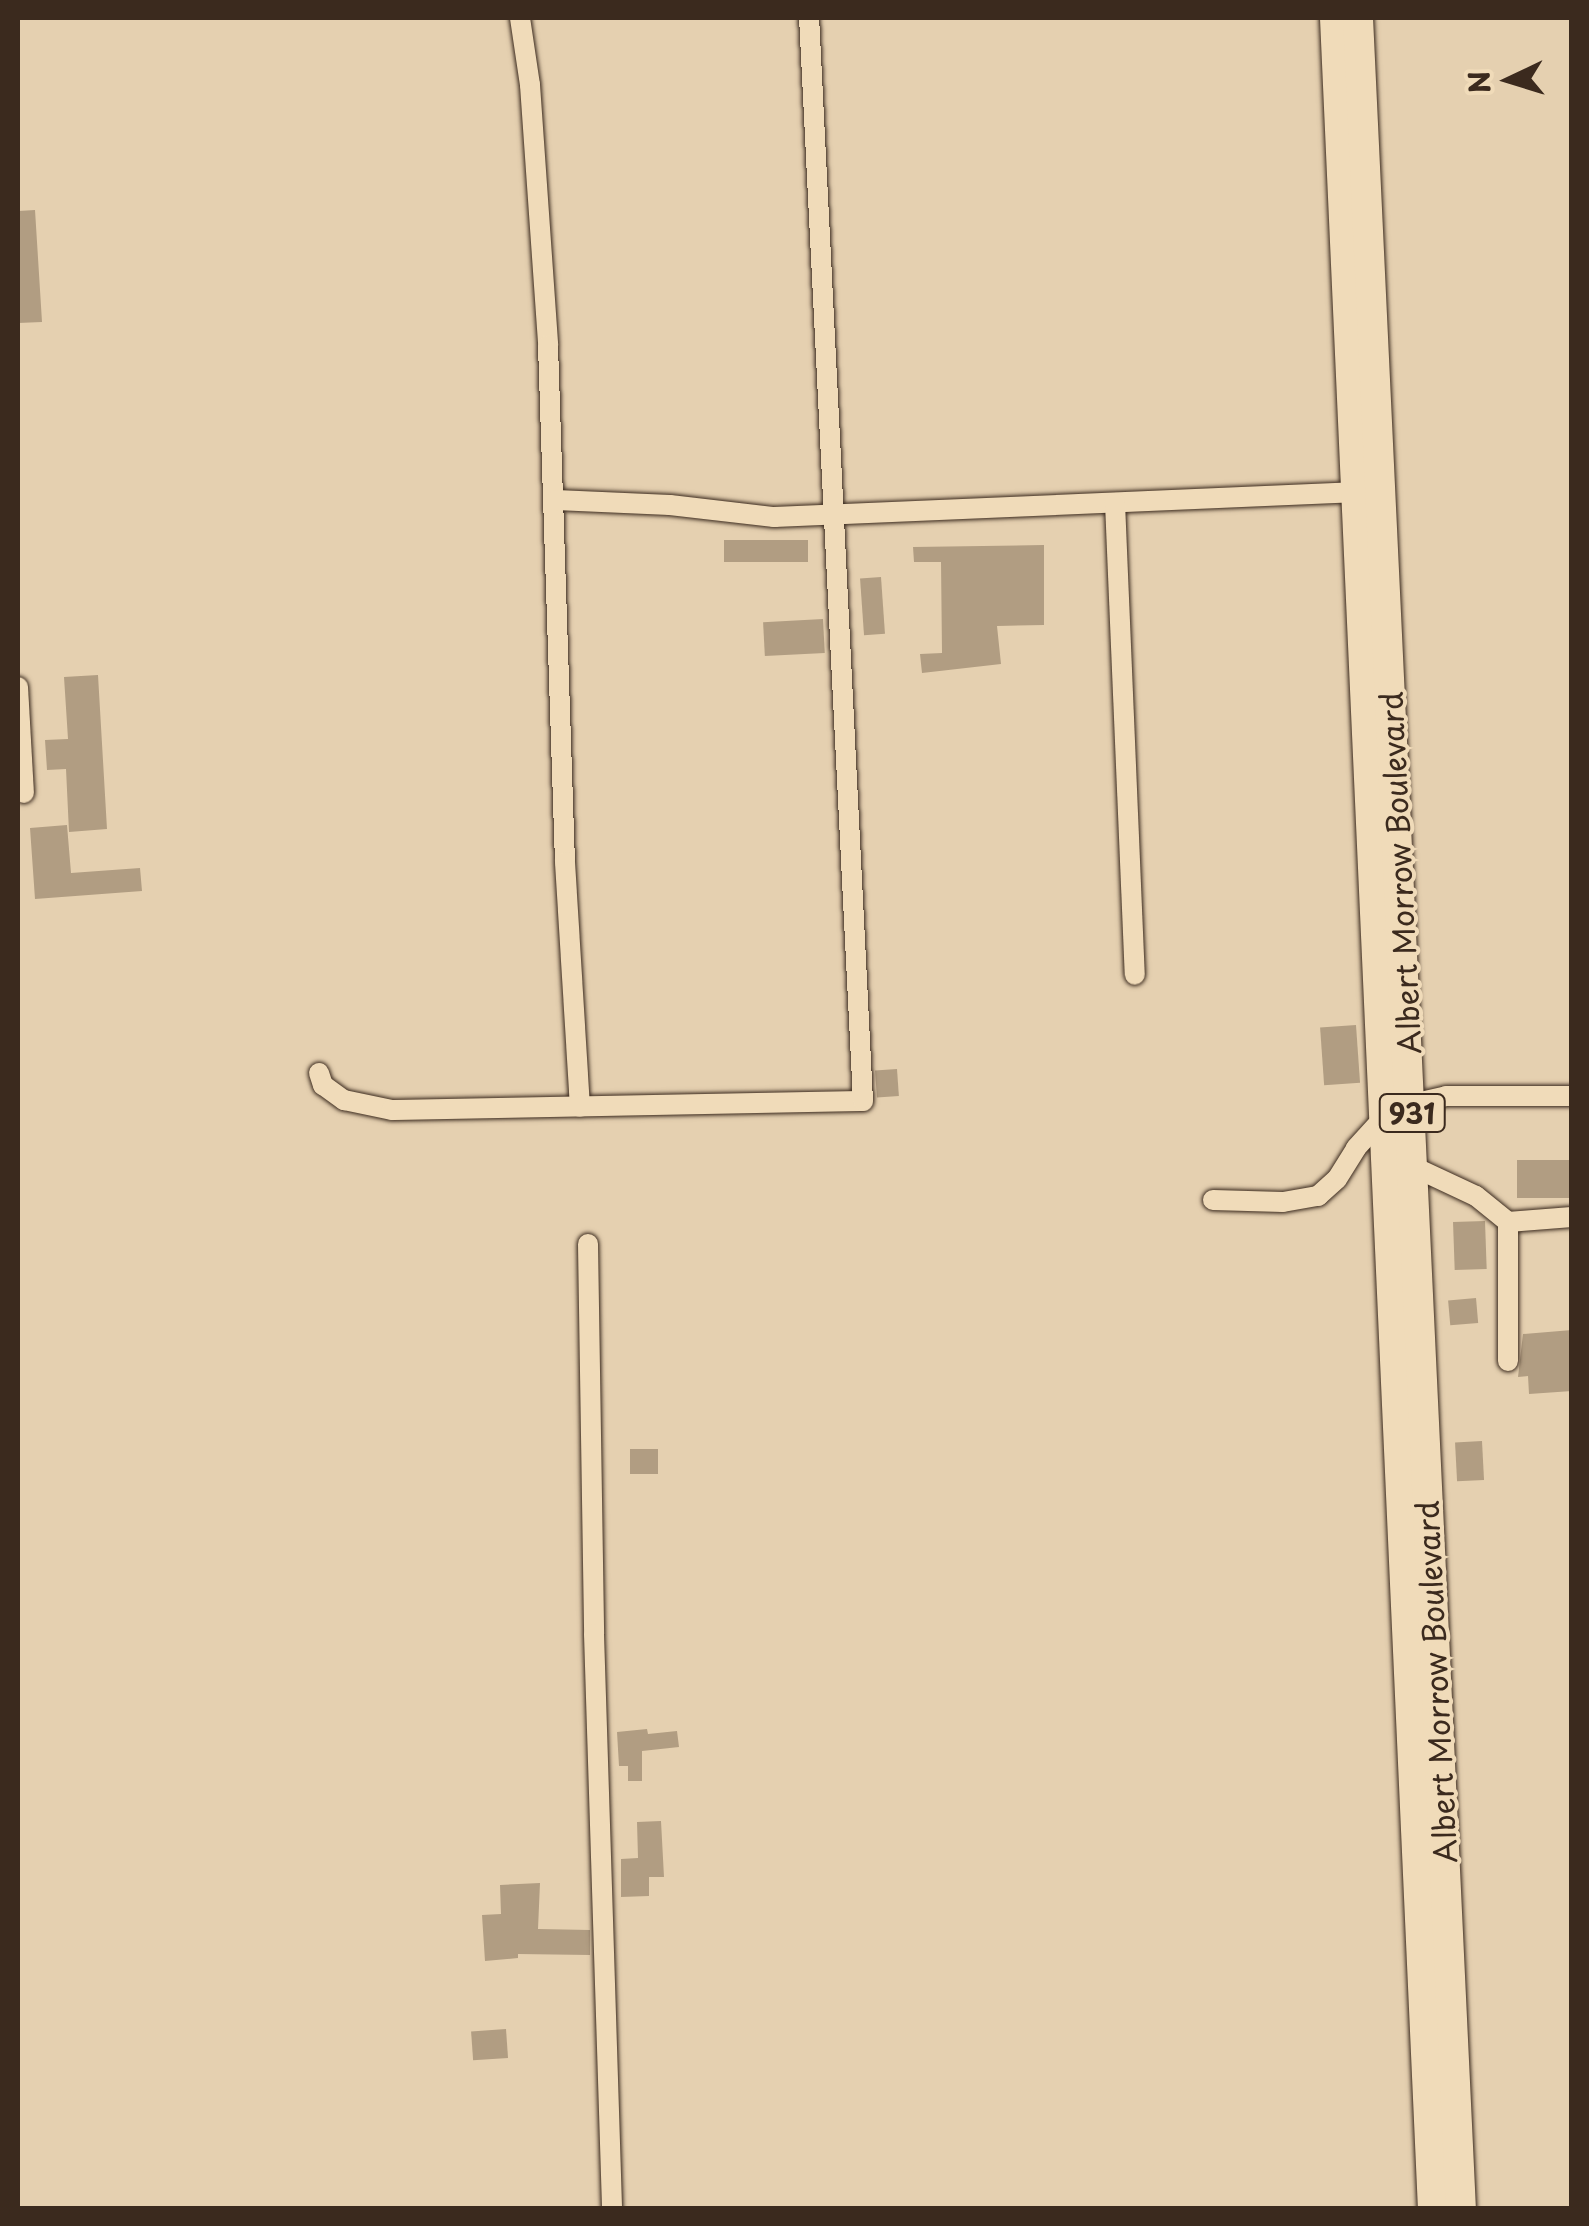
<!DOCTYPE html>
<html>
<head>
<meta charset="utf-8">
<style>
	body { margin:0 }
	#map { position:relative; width:1589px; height:2226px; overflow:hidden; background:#e5d0b0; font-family:"Playpen Sans",sans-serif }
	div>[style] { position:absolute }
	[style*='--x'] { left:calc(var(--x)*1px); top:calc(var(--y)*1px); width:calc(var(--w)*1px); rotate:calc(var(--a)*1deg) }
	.building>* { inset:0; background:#b19d82; transform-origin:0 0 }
	.roads { filter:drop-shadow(0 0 2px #3b2a1e) drop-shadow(0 0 2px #3b2a1e) }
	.minor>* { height:20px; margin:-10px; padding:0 10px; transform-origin:10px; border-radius:10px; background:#f0dbb9 }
	.highway>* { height:30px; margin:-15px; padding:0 15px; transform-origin:15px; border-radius:15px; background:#f0dbb9 }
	span { translate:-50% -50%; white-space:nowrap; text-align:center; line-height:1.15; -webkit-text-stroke:8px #f0dbb9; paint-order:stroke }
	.shield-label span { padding:2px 8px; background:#f0dbb9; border:2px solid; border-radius:8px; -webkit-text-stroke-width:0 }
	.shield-label { font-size:28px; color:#3b2a1e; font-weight:700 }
	.street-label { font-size:30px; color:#3b2a1e }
	.frame { position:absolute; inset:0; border:20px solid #3b2a1e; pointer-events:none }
	.north { position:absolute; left:1459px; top:30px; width:100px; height:100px; -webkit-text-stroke:8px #f0dbb9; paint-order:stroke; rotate:266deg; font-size:28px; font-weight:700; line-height:40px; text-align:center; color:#3b2a1e }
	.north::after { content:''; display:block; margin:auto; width:35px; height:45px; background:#3b2a1e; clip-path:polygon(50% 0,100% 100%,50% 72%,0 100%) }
</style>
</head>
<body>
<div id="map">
	<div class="building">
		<div style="clip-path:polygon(35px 210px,42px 322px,18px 323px,18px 211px)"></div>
		<div style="left:808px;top:540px;width:22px;height:84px;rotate:90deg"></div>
		<div style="clip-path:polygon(1044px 545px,1044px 625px,997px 626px,1001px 664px,922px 673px,920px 654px,942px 653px,941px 562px,914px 562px,913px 547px)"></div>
		<div style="left:881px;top:577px;width:57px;height:21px;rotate:86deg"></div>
		<div style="left:823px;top:619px;width:34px;height:60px;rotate:87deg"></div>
		<div style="clip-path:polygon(98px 675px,107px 829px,69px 832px,66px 769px,47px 770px,45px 740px,68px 739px,64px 677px)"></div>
		<div style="clip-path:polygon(67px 825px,71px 873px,140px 868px,142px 891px,35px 899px,30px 828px)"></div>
		<div style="left:1356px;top:1025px;width:58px;height:36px;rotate:86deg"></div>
		<div style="left:897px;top:1069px;width:27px;height:22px;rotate:86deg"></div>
		<div style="left:1572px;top:1160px;width:38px;height:55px;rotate:90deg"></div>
		<div style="left:1485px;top:1221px;width:48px;height:32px;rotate:88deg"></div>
		<div style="left:1476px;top:1298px;width:25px;height:28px;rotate:85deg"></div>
		<div style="clip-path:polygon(1572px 1330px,1572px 1391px,1529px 1394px,1528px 1376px,1518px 1377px,1523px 1334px)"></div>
		<div style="left:1482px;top:1441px;width:39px;height:27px;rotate:87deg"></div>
		<div style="left:630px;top:1449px;width:28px;height:25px"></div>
		<div style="clip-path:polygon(647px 1729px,648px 1734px,677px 1731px,679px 1747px,642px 1751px,642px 1781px,628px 1781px,628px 1766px,619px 1766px,617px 1732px)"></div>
		<div style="clip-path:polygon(661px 1821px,664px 1877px,649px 1877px,649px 1896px,621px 1897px,621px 1859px,638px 1858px,637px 1822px)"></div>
		<div style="clip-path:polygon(540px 1883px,538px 1929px,590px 1930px,590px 1955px,518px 1954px,518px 1958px,485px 1961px,482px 1915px,501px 1914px,500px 1885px)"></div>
		<div style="left:506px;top:2029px;width:29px;height:35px;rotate:86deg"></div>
	</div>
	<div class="roads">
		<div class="minor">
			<div style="--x:520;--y:18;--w:68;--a:81.5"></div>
			<div style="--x:530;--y:85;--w:261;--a:86"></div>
			<div style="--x:548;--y:345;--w:517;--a:88.12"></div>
			<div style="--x:565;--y:862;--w:245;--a:86.5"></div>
			<div style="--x:556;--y:500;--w:114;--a:2.5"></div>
			<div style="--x:670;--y:505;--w:105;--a:6.6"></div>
			<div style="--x:774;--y:517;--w:585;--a:-2.45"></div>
			<div style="--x:1115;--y:503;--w:472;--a:87.6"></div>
			<div style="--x:18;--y:687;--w:106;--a:86.8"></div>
			<div style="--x:319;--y:1073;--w:13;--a:72"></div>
			<div style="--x:323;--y:1085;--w:26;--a:36"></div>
			<div style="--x:344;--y:1100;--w:49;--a:11.8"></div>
			<div style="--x:392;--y:1110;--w:471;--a:-1.1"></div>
			<div style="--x:863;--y:1101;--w:1084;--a:-92.85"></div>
			<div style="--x:1414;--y:1167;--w:68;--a:25.1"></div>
			<div style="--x:1476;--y:1196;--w:41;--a:39.1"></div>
			<div style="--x:1508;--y:1222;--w:64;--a:-4.5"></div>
			<div style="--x:1213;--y:1200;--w:70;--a:1.6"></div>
			<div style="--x:1283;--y:1202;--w:36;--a:-10"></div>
			<div style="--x:1318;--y:1196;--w:25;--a:-42"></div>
			<div style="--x:1337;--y:1179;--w:36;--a:-58"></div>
			<div style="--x:1356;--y:1148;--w:46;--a:-47.6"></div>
			<div style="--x:1387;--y:1114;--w:27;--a:-22"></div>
			<div style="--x:1412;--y:1104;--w:35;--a:-13"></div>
			<div style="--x:1446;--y:1096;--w:126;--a:0"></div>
			<div style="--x:588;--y:1244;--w:390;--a:89.1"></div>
			<div style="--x:594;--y:1634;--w:574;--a:88.2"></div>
			<div style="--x:1508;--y:1361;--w:139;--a:-90"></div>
		</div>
		<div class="highway">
			<div style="--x:1335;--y:18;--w:2192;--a:87.44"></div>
			<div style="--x:1358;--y:18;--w:2192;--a:87.31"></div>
		</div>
	</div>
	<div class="shield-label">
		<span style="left:1412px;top:1113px">931</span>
	</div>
	<div class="street-label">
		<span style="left:1400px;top:873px;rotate:-93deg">Albert Morrow Boulevard</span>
		<span style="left:1436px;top:1682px;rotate:-93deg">Albert Morrow Boulevard</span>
	</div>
	<div class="frame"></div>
	<div class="north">N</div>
</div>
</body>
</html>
